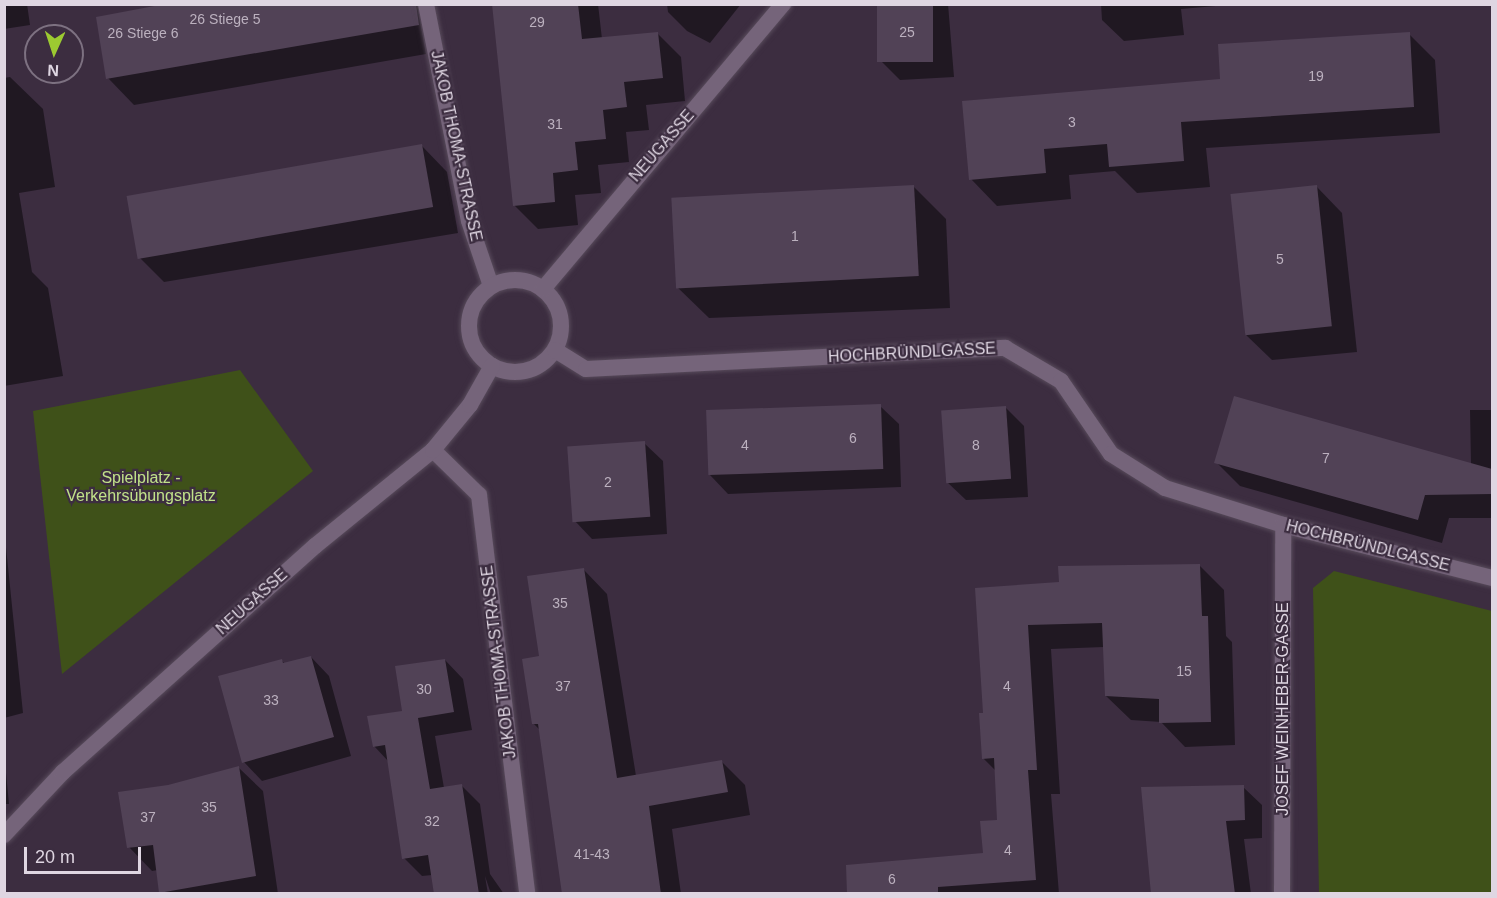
<!DOCTYPE html>
<html>
<head>
<meta charset="utf-8">
<style>
	body { margin:0 }
	#map { position:relative; width:1497px; height:898px; overflow:hidden; background:#3c2d40; font-family:Helvetica,sans-serif }
	div>[style] { position:absolute }
	[style*='--x'] { left:calc(var(--x)*1px); top:calc(var(--y)*1px); width:calc(var(--w)*1px); rotate:calc(var(--a)*1deg) }
	.green>* { inset:0; background:#3f5119 }
	.shadow>* { inset:0; background:#0007 }
	.building>* { inset:0; background:#514256; transform-origin:0 0 }
	.roads { filter:drop-shadow(0 0 2px #584b5b) drop-shadow(0 0 2px #584b5b) }
	.minor>* { height:16px; margin:-8px; padding:0 8px; transform-origin:8px; border-radius:8px; background:#75647a }
	.minor>.ring { margin:-8px; padding:0; box-sizing:content-box; background:none; border:16px solid #75647a; border-radius:50% }
	span { translate:-50% -50%; white-space:nowrap; text-align:center; line-height:1.15; -webkit-text-stroke:4.5px #3c2d40; paint-order:stroke }
	.number-label { font-size:14px; color:#bcb1bf }
	.number-label span { -webkit-text-stroke-width:0 }
	.street-label { font-size:16px; color:#dfd6e2 }
	.park-label { font-size:16px; color:#c1e289 }
	.frame { position:absolute; inset:0; border:6px solid #dfd6e2; pointer-events:none }
	.north { position:absolute; left:24px; top:24px; width:60px; height:60px; box-sizing:border-box; background:#3c2d40; border:2px solid #7d7181; border-radius:50%; rotate:183deg; font-size:16px; font-weight:700; line-height:24px; text-align:center; color:#dfd6e2 }
	.north::after { content:''; display:block; margin:auto; width:21px; height:27px; background:#9cca31; clip-path:polygon(50% 0,100% 100%,50% 72%,0 100%) }
	.scale { position:absolute; left:24px; top:847px; width:117px; height:27px; box-sizing:border-box; border:3px solid #dfd6e2; border-top:0; padding-left:8px; font-size:18px; line-height:21px; white-space:nowrap; color:#dfd6e2; -webkit-text-stroke:4px #3c2d40; paint-order:stroke }
</style>
</head>
<body>
<div id="map">
	<div class="green">
		<div style="clip-path:polygon(240px 370px,313px 471px,62px 674px,33px 411px)"></div>
		<div style="clip-path:polygon(1334px 571px,1492px 611px,1492px 893px,1319px 893px,1313px 588px)"></div>
	</div>
	<div class="shadow">
		<div style="clip-path:polygon(4px 4px,27px 4px,30px 25px,4px 29px)"></div>
		<div style="clip-path:polygon(174px 4px,417px 4px,426px 54px,134px 105px,108px 78px)"></div>
		<div style="clip-path:polygon(494px 4px,598px 4px,602px 39px,657px 33px,681px 57px,685px 101px,646px 105px,649px 130px,626px 132px,629px 162px,598px 165px,601px 193px,575px 195px,578px 225px,538px 229px,515px 206px)"></div>
		<div style="clip-path:polygon(667px 4px,741px 4px,710px 43px,687px 31px,668px 12px)"></div>
		<div style="clip-path:polygon(878px 4px,948px 4px,954px 77px,900px 80px,882px 62px)"></div>
		<div style="clip-path:polygon(1101px 4px,1239px 4px,1181px 9px,1184px 35px,1124px 41px,1102px 20px)"></div>
		<div style="clip-path:polygon(1409px 34px,1435px 60px,1440px 133px,1206px 148px,1210px 187px,1137px 193px,1115px 171px,1069px 175px,1071px 199px,997px 206px,971px 179px,964px 102px,1222px 80px)"></div>
		<div style="clip-path:polygon(10px 77px,43px 109px,55px 187px,19px 193px,32px 272px,48px 288px,63px 376px,4px 386px,4px 78px)"></div>
		<div style="clip-path:polygon(421px 145px,447px 172px,458px 233px,164px 282px,138px 256px)"></div>
		<div style="clip-path:polygon(1316px 186px,1342px 213px,1357px 352px,1272px 360px,1245px 334px)"></div>
		<div style="clip-path:polygon(914px 187px,946px 219px,950px 308px,709px 318px,676px 286px)"></div>
		<div style="clip-path:polygon(880px 406px,899px 424px,901px 487px,728px 494px,710px 475px)"></div>
		<div style="clip-path:polygon(1006px 408px,1024px 426px,1028px 497px,966px 500px,947px 482px)"></div>
		<div style="clip-path:polygon(1470px 410px,1492px 410px,1492px 518px,1449px 518px,1442px 543px,1240px 486px,1216px 462px,1471px 464px)"></div>
		<div style="clip-path:polygon(644px 443px,663px 461px,667px 534px,592px 539px,574px 520px)"></div>
		<div style="clip-path:polygon(4px 528px,23px 713px,4px 718px)"></div>
		<div style="clip-path:polygon(1200px 566px,1224px 590px,1226px 636px,1232px 642px,1235px 745px,1185px 747px,1161px 722px,1131px 720px,1106px 696px,1104px 647px,1051px 649px,1060px 794px,1051px 794px,1059px 894px,849px 894px,984px 854px,998px 821px,996px 771px,983px 758px,985px 715px,977px 589px,1060px 584px)"></div>
		<div style="clip-path:polygon(584px 570px,607px 594px,636px 776px,721px 761px,745px 785px,750px 815px,672px 829px,681px 894px,563px 894px,540px 730px,534px 724px,540px 657px)"></div>
		<div style="clip-path:polygon(311px 657px,329px 676px,351px 756px,262px 781px,244px 762px,281px 660px,285px 664px)"></div>
		<div style="clip-path:polygon(445px 660px,463px 679px,472px 730px,435px 736px,444px 788px,461px 785px,480px 804px,490px 874px,504px 894px,491px 894px,485px 876px,488px 894px,435px 894px,432px 875px,422px 876px,404px 858px,389px 762px,374px 746px)"></div>
		<div style="clip-path:polygon(4px 752px,9px 804px,4px 804px)"></div>
		<div style="clip-path:polygon(239px 768px,263px 791px,278px 894px,162px 894px,158px 870px,152px 871px,129px 847px,169px 787px)"></div>
		<div style="clip-path:polygon(1243px 787px,1262px 805px,1262px 838px,1244px 839px,1251px 894px,1154px 894px)"></div>
	</div>
	<div class="building">
		<div style="clip-path:polygon(165px 4px,416px 4px,419px 25px,106px 79px,96px 17px)"></div>
		<div style="clip-path:polygon(492px 4px,578px 4px,582px 39px,658px 32px,663px 78px,624px 82px,627px 107px,603px 110px,606px 139px,575px 142px,578px 170px,553px 173px,555px 202px,513px 206px)"></div>
		<div style="left:877px;top:4px;width:56px;height:58px"></div>
		<div style="clip-path:polygon(1410px 32px,1414px 107px,1181px 122px,1184px 161px,1109px 167px,1107px 144px,1044px 149px,1046px 173px,969px 180px,962px 101px,1220px 79px,1218px 44px)"></div>
		<div style="left:422px;top:144px;width:64px;height:300px;rotate:80deg"></div>
		<div style="left:914px;top:185px;width:91px;height:243px;rotate:87deg"></div>
		<div style="left:1317px;top:185px;width:142px;height:87px;rotate:84deg"></div>
		<div style="clip-path:polygon(1234px 396px,1492px 469px,1492px 494px,1425px 495px,1418px 520px,1214px 463px)"></div>
		<div style="left:881px;top:404px;width:65px;height:175px;rotate:88deg"></div>
		<div style="left:1006px;top:406px;width:73px;height:65px;rotate:86deg"></div>
		<div style="left:645px;top:441px;width:76px;height:78px;rotate:86deg"></div>
		<div style="clip-path:polygon(1200px 564px,1202px 616px,1208px 616px,1211px 722px,1159px 723px,1159px 699px,1105px 696px,1102px 623px,1028px 625px,1037px 770px,1028px 770px,1036px 880px,938px 887px,938px 894px,847px 894px,846px 865px,983px 853px,980px 821px,997px 820px,994px 758px,982px 759px,979px 713px,983px 713px,975px 588px,1059px 582px,1058px 566px)"></div>
		<div style="clip-path:polygon(584px 568px,617px 778px,722px 760px,728px 792px,649px 806px,661px 894px,562px 894px,538px 724px,532px 724px,522px 659px,539px 656px,527px 576px)"></div>
		<div style="clip-path:polygon(311px 656px,334px 737px,242px 763px,218px 676px,282px 659px,283px 663px)"></div>
		<div style="clip-path:polygon(445px 659px,454px 712px,418px 718px,430px 789px,462px 784px,479px 894px,434px 894px,428px 855px,402px 859px,385px 745px,373px 747px,367px 716px,402px 711px,395px 666px)"></div>
		<div style="clip-path:polygon(239px 766px,256px 876px,159px 893px,153px 845px,127px 848px,118px 792px,168px 785px)"></div>
		<div style="clip-path:polygon(1244px 785px,1245px 820px,1226px 821px,1235px 894px,1151px 894px,1141px 787px)"></div>
	</div>
	<div class="roads">
		<div class="minor">
			<div style="--x:426;--y:4;--w:221;--a:78.8"></div>
			<div style="--x:469;--y:221;--w:69;--a:71.3"></div>
			<div class="ring" style="left:469px;top:280px;width:76px;height:76px"></div>
			<div style="--x:543;--y:289;--w:373;--a:-49.9"></div>
			<div style="--x:555;--y:350;--w:36;--a:32"></div>
			<div style="--x:586;--y:369;--w:420;--a:-2.9"></div>
			<div style="--x:1005;--y:348;--w:65;--a:30.5"></div>
			<div style="--x:1061;--y:381;--w:88;--a:55.6"></div>
			<div style="--x:1111;--y:454;--w:64;--a:32.2"></div>
			<div style="--x:1165;--y:488;--w:124;--a:17.4"></div>
			<div style="--x:1283;--y:525;--w:216;--a:14.2"></div>
			<div style="--x:433;--y:450;--w:64;--a:44.4"></div>
			<div style="--x:479;--y:495;--w:402;--a:83.1"></div>
			<div style="--x:4;--y:835;--w:86;--a:-46.9"></div>
			<div style="--x:63;--y:772;--w:338;--a:-41.9"></div>
			<div style="--x:315;--y:546;--w:152;--a:-39.1"></div>
			<div style="--x:433;--y:450;--w:58;--a:-50.6"></div>
			<div style="--x:470;--y:405;--w:45;--a:-60.6"></div>
			<div style="--x:1282;--y:894;--w:369;--a:-89.8"></div>
		</div>
	</div>
	<div class="number-label">
		<span style="left:225px;top:19px">26 Stiege 5</span>
		<span style="left:537px;top:22px">29</span>
		<span style="left:907px;top:32px">25</span>
		<span style="left:143px;top:33px">26 Stiege 6</span>
		<span style="left:1316px;top:76px">19</span>
		<span style="left:1072px;top:122px">3</span>
		<span style="left:555px;top:124px">31</span>
		<span style="left:795px;top:236px">1</span>
		<span style="left:1280px;top:259px">5</span>
		<span style="left:853px;top:438px">6</span>
		<span style="left:745px;top:445px">4</span>
		<span style="left:976px;top:445px">8</span>
		<span style="left:1326px;top:458px">7</span>
		<span style="left:608px;top:482px">2</span>
		<span style="left:560px;top:603px">35</span>
		<span style="left:1184px;top:671px">15</span>
		<span style="left:563px;top:686px">37</span>
		<span style="left:1007px;top:686px">4</span>
		<span style="left:424px;top:689px">30</span>
		<span style="left:271px;top:700px">33</span>
		<span style="left:209px;top:807px">35</span>
		<span style="left:148px;top:817px">37</span>
		<span style="left:432px;top:821px">32</span>
		<span style="left:1008px;top:850px">4</span>
		<span style="left:592px;top:854px">41-43</span>
		<span style="left:892px;top:879px">6</span>
	</div>
	<div class="street-label">
		<span style="left:456px;top:146px;rotate:78deg">JAKOB THOMA-STRASSE</span>
		<span style="left:662px;top:146px;rotate:-49deg">NEUGASSE</span>
		<span style="left:912px;top:353px;rotate:-3deg">HOCHBRÜNDLGASSE</span>
		<span style="left:1368px;top:546px;rotate:14deg">HOCHBRÜNDLGASSE</span>
		<span style="left:252px;top:602px;rotate:-42deg">NEUGASSE</span>
		<span style="left:499px;top:662px;rotate:-97deg">JAKOB THOMA-STRASSE</span>
		<span style="left:1283px;top:709px;rotate:-90deg">JOSEF WEINHEBER-GASSE</span>
	</div>
	<div class="park-label">
		<span style="left:141px;top:487px">Spielplatz -<br>Verkehrsübungsplatz</span>
	</div>
	<div class="frame"></div>
	<div class="north">N</div>
	<div class="scale">20 m</div>
</div>
</body>
</html>
